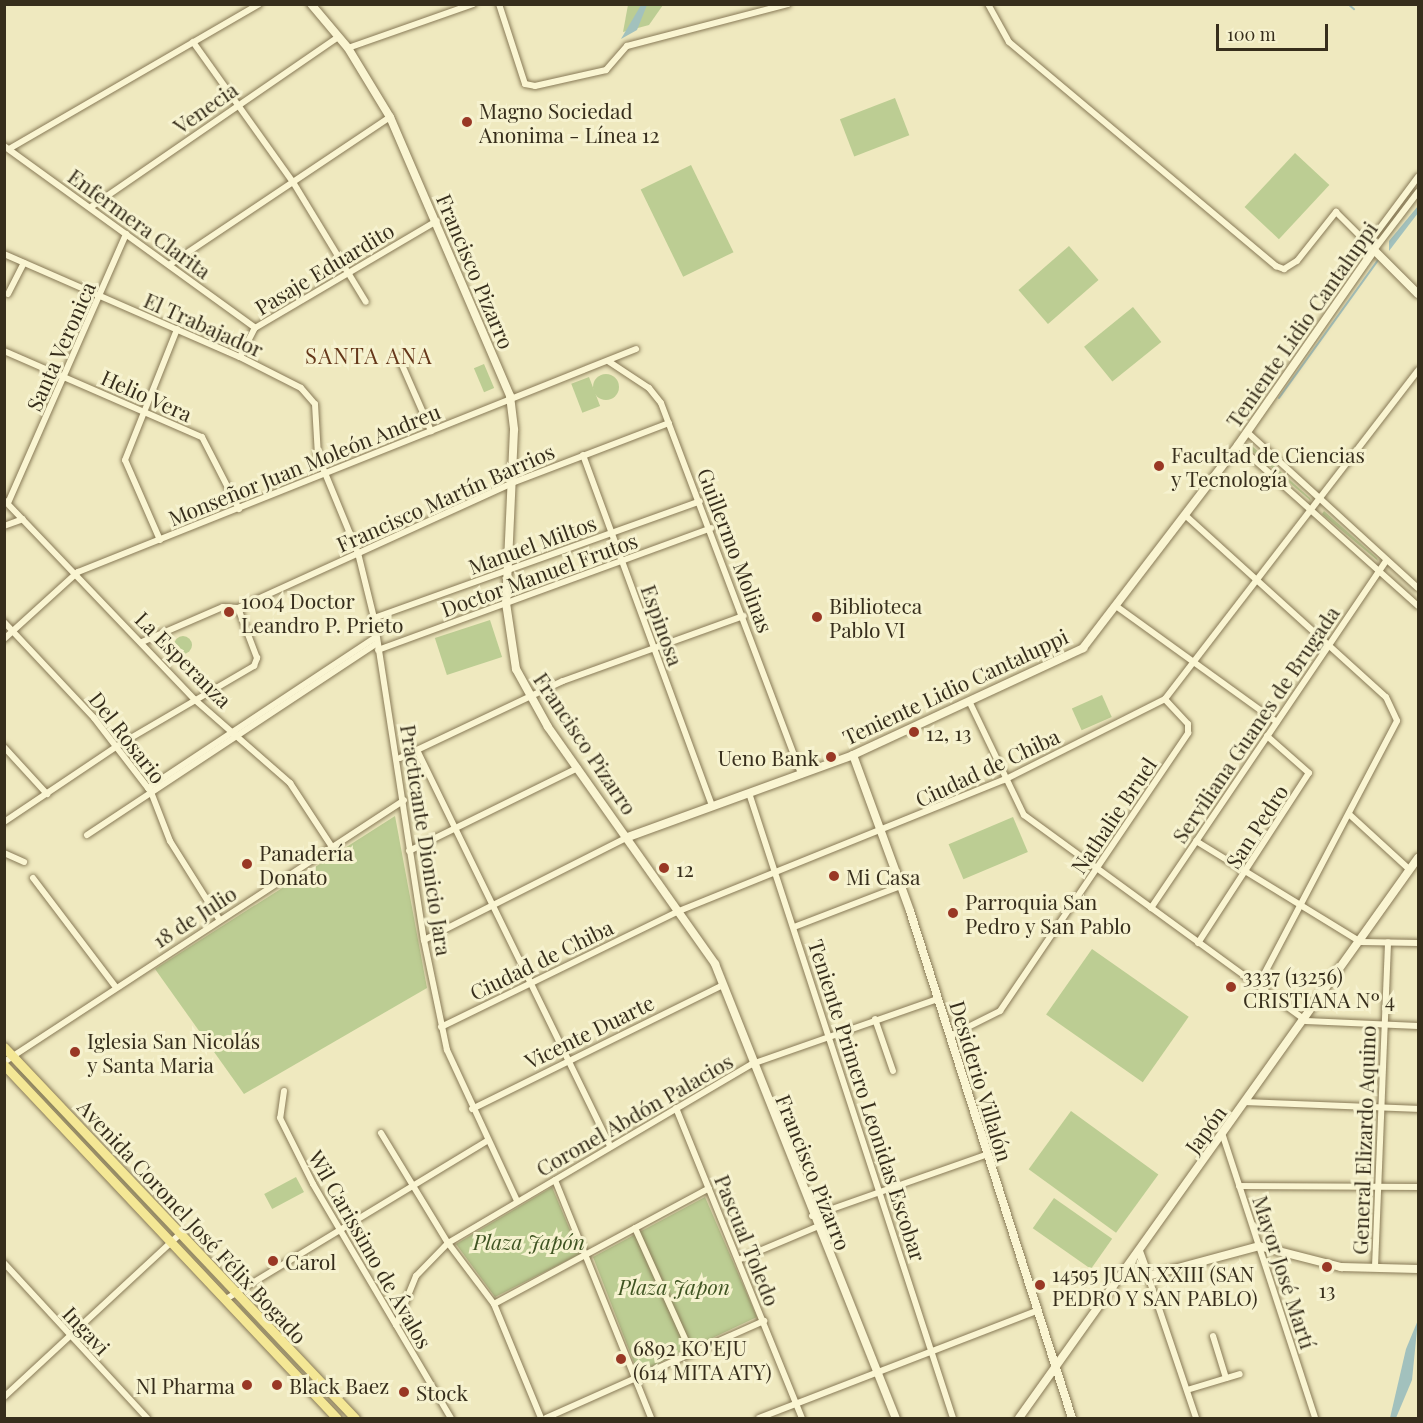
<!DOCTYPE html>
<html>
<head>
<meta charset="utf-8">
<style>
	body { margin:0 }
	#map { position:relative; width:1423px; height:1423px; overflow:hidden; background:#efe9bf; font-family:"Playfair Display",serif }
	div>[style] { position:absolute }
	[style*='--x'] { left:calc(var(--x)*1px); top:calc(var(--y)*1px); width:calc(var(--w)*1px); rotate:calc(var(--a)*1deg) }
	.green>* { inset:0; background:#bccd93; transform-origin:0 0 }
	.round { border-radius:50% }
	.water>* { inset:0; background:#a2c1bd }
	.stream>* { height:2px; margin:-1px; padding:0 1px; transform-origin:1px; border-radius:1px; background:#a2c1bd }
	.roads { filter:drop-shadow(0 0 2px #887a57) drop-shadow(0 0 2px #887a57) }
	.street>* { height:6px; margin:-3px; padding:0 3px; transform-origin:3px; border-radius:3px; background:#faf5d2 }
	.secondary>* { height:8px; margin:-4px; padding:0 4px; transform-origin:4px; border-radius:4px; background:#faf5d2 }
	.primary>* { height:9px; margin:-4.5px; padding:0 4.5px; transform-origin:4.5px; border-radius:4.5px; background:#f4e795 }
	.dots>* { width:16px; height:16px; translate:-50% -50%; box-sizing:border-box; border:3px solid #f6f2cf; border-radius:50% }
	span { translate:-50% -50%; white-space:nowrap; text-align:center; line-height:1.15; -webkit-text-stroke:6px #f6f2cf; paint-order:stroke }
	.street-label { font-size:21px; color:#372e1c }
	.poi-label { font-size:21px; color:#372e1c }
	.left { translate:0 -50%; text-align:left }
	.right { translate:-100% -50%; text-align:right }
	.park-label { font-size:21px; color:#3f5422; font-style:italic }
	.neighbourhood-label { font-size:22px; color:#65371a; letter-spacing:1.5px }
	.frame { position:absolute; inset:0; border:6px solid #372e1c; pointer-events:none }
	.scale { position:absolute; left:1216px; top:24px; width:112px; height:27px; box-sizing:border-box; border:3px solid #372e1c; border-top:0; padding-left:8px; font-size:18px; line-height:21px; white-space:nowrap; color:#372e1c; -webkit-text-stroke:4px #f6f2cf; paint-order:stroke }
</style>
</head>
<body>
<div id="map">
	<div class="green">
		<div style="clip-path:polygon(628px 5px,663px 5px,649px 25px,623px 32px)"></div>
		<div style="left:895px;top:98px;width:40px;height:59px;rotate:69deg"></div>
		<div style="left:1295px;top:153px;width:47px;height:74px;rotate:43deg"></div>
		<div style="left:691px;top:165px;width:97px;height:56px;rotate:64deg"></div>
		<div style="left:1069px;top:246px;width:45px;height:67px;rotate:49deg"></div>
		<div style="left:1133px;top:307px;width:45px;height:63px;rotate:51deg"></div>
		<div style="left:484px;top:364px;width:26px;height:11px;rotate:67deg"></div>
		<div class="round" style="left:593px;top:374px;width:26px;height:26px"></div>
		<div style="left:589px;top:377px;width:31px;height:19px;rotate:69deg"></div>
		<div style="clip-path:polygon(1252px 446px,1310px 498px,1311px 501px,1250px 449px)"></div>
		<div style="clip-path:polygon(1324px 511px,1377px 558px,1378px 561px,1322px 514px)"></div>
		<div style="left:490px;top:620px;width:39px;height:58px;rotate:72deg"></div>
		<div class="round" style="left:174px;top:636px;width:18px;height:18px"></div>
		<div style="left:1102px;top:695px;width:24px;height:33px;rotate:66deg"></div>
		<div style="clip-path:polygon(395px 816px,427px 988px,244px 1094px,155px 969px)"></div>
		<div style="left:1013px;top:817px;width:38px;height:70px;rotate:67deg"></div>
		<div style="left:1092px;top:949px;width:118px;height:80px;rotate:35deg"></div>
		<div style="clip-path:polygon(18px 1068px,226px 1290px,226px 1291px,16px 1069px)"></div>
		<div style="left:1071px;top:1111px;width:108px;height:72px;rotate:36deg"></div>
		<div style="left:296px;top:1177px;width:17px;height:36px;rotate:62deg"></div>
		<div style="clip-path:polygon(552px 1187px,580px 1254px,495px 1297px,456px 1244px)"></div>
		<div style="clip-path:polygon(705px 1197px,757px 1317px,638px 1373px,593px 1257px)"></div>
		<div style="left:1054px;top:1198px;width:71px;height:37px;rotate:35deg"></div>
		<div style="clip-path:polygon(240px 1305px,347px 1418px,239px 1306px)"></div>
	</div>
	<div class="water">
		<div style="clip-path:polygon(641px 5px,647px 5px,637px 30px,621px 39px)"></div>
		<div style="clip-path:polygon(1418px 206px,1418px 213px,1389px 251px,1389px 241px)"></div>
		<div style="clip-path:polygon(1418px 1320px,1412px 1380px,1396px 1418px,1390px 1418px,1406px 1349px)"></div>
	</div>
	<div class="stream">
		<div style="--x:1348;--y:4;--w:8;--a:40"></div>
		<div style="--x:1279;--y:398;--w:170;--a:-54.3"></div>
	</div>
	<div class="roads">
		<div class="street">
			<div style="--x:499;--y:4;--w:84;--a:72"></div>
			<div style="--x:525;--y:84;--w:10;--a:11"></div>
			<div style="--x:535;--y:86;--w:73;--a:-12.7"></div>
			<div style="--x:606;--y:70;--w:32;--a:-49"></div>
			<div style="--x:627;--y:46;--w:166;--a:-14.6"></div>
			<div style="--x:988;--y:4;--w:43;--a:61.1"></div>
			<div style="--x:1009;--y:42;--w:349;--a:40"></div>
			<div style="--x:1276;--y:266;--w:9;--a:21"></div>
			<div style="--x:1284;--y:269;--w:15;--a:-32"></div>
			<div style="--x:1297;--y:261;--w:63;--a:-51.5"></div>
			<div style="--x:1336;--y:212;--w:54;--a:45"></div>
			<div style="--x:1374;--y:250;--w:73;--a:-52.8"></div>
			<div style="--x:193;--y:42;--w:172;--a:54.5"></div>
			<div style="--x:293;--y:182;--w:140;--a:58.7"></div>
			<div style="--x:348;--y:48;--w:133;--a:-19.4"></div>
			<div style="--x:4;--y:146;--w:310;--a:35.9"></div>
			<div style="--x:9;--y:149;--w:289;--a:-30.1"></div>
			<div style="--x:91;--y:207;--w:300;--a:-34.5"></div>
			<div style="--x:1368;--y:244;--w:84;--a:-53.3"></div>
			<div style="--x:4;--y:254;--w:257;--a:23.6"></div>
			<div style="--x:240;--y:357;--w:68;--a:26.9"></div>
			<div style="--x:301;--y:388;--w:21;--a:49"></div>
			<div style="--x:315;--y:404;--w:52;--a:86.7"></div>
			<div style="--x:318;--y:456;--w:105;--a:67.6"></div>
			<div style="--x:358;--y:553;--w:67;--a:76.2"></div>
			<div style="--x:374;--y:618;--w:326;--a:81.2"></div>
			<div style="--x:424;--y:940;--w:112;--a:78.2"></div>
			<div style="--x:447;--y:1050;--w:166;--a:65.1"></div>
			<div style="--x:169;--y:265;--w:266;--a:-33.8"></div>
			<div style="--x:8;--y:294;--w:35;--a:-63"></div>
			<div style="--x:4;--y:351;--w:216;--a:23.5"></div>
			<div style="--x:202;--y:437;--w:81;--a:62.8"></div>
			<div style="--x:240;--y:357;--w:33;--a:-63"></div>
			<div style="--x:255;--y:328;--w:211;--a:-30.5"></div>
			<div style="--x:399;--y:358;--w:80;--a:66.3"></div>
			<div style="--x:608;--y:361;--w:49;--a:33.4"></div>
			<div style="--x:649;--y:388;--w:19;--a:51"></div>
			<div style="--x:661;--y:403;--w:397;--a:69.3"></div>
			<div style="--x:1247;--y:432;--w:231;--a:42.4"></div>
			<div style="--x:1238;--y:445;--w:241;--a:41.8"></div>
			<div style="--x:583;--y:455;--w:374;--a:69.8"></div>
			<div style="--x:4;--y:500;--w:275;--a:46.3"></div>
			<div style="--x:194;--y:699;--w:128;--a:41.2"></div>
			<div style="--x:290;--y:783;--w:77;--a:56.7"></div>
			<div style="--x:8;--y:503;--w:294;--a:-66.3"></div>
			<div style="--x:1185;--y:515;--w:271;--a:42.2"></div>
			<div style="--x:1386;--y:697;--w:26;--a:65"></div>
			<div style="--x:1397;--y:721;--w:299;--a:117.7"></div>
			<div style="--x:4;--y:526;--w:20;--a:-20"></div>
			<div style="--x:160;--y:540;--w:87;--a:-113.6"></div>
			<div style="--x:125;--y:460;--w:141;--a:-68.3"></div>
			<div style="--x:1116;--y:606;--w:198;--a:35.8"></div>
			<div style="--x:238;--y:608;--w:301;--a:-24.5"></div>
			<div style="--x:512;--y:483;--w:168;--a:-20.9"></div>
			<div style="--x:374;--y:618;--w:346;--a:-19.7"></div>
			<div style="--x:4;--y:622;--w:132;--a:46.8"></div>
			<div style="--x:94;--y:718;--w:93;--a:52.4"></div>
			<div style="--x:151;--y:792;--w:53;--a:68.8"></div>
			<div style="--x:170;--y:841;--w:92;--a:57.9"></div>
			<div style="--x:4;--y:639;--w:100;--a:-42.2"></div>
			<div style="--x:78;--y:572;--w:601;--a:-21.78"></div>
			<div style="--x:142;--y:642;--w:88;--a:-23.4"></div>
			<div style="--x:223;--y:607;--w:15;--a:4"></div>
			<div style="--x:378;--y:650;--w:355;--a:-20.1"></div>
			<div style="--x:970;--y:703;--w:124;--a:64.3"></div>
			<div style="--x:1024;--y:815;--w:349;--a:36.1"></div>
			<div style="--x:1306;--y:1021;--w:112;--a:2.6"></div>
			<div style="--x:4;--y:747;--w:64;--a:47.5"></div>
			<div style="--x:417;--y:750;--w:441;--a:64"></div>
			<div style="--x:400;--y:758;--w:180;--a:-25.3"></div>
			<div style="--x:563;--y:681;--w:192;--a:-19.8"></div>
			<div style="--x:148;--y:788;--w:273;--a:-33.5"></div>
			<div style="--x:749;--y:793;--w:657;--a:71.92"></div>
			<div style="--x:1350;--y:815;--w:81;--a:42.5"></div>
			<div style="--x:4;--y:822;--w:136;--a:-33.9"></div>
			<div style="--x:117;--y:746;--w:159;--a:-30.3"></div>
			<div style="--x:254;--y:666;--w:9;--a:-69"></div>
			<div style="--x:257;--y:658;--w:53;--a:-110.8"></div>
			<div style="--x:87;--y:835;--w:348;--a:-33.5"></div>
			<div style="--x:1196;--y:841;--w:193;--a:31.5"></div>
			<div style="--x:1361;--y:942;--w:57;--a:1"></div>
			<div style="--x:409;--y:851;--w:188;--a:-26.2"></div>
			<div style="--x:4;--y:853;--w:22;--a:24"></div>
			<div style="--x:33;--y:878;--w:136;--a:52.8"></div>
			<div style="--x:1151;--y:908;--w:420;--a:-55.9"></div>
			<div style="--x:794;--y:927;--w:115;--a:-21"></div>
			<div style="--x:424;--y:940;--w:229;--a:-26.8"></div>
			<div style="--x:1198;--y:943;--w:203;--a:-56.9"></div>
			<div style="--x:1309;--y:773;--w:56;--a:-138.6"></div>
			<div style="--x:875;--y:1019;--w:55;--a:70.9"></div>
			<div style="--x:441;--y:1027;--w:265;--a:-26"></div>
			<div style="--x:679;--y:911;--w:350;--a:-22"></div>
			<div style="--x:1004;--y:780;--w:180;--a:-26.7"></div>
			<div style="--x:1165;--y:699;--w:415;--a:-52.4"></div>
			<div style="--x:950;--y:1036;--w:56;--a:-26.6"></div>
			<div style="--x:1000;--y:1011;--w:336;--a:-55.9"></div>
			<div style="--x:1188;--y:733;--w:9;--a:-90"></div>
			<div style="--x:1188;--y:724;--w:34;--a:-133"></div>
			<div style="--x:4;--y:1062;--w:478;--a:-33.2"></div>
			<div style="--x:284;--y:1091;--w:27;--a:98"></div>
			<div style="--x:280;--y:1118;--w:74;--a:63.4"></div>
			<div style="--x:313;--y:1184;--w:272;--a:59.5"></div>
			<div style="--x:1247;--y:1102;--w:171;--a:2.3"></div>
			<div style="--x:676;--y:1108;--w:335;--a:67.9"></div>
			<div style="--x:472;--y:1109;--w:278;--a:-26.3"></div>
			<div style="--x:381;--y:1133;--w:129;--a:58.7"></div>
			<div style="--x:448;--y:1243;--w:76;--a:53"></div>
			<div style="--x:494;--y:1304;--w:123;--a:67.6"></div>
			<div style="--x:1223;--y:1136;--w:297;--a:71.9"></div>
			<div style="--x:555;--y:1180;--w:257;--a:68"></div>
			<div style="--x:1239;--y:1186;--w:179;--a:0.3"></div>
			<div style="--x:812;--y:1216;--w:183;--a:-19.4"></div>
			<div style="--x:635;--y:1228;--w:138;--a:65.7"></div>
			<div style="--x:738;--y:1260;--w:85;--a:-22.9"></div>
			<div style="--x:4;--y:1263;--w:211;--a:47.3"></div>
			<div style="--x:1375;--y:1267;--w:325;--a:-87.7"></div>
			<div style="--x:1148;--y:1276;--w:150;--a:71.3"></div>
			<div style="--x:226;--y:1299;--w:305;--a:-31.2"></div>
			<div style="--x:494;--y:1304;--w:244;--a:-28.3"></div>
			<div style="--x:396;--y:1325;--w:53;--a:-67.8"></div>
			<div style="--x:416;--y:1276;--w:46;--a:-45.9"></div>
			<div style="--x:448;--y:1243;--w:353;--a:-30.5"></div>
			<div style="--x:752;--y:1064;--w:197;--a:-19.3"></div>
			<div style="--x:1213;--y:1336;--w:44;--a:72.8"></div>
			<div style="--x:1187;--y:1390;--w:55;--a:-16.8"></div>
			<div style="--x:4;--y:1397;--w:238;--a:-42.8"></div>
			<div style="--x:546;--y:1418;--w:239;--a:-24"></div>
			<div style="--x:759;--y:1418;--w:298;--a:-21.1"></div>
		</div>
		<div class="secondary">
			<div style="--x:311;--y:4;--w:57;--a:49.9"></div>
			<div style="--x:348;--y:48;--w:81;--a:58.7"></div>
			<div style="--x:390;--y:117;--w:304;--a:66.7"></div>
			<div style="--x:510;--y:396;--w:34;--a:83"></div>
			<div style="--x:514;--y:430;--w:173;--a:92.6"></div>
			<div style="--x:506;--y:603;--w:67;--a:81.4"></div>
			<div style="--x:516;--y:669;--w:66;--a:61.1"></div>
			<div style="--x:548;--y:727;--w:290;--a:54.8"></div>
			<div style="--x:715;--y:964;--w:489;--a:68.3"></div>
			<div style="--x:853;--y:755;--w:166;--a:69.9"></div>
			<div style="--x:910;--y:911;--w:532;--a:72.28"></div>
			<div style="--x:628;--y:837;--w:239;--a:-20"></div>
			<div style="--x:853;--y:755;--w:254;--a:-24.9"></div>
			<div style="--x:1083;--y:648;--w:255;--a:-52.6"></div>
			<div style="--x:1238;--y:445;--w:238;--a:-55.1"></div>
			<div style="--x:1374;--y:250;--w:62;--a:45"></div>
			<div style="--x:1139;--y:1251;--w:27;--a:70"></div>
			<div style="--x:1148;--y:1276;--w:115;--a:-15.1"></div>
			<div style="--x:1259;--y:1246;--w:85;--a:14.4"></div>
			<div style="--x:1341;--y:1267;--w:77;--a:1.5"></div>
			<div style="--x:1019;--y:1418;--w:688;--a:-54.53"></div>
		</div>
		<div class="primary">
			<div style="--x:4;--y:1047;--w:511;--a:46.59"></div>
			<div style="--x:4;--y:1065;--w:485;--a:46.7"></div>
		</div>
	</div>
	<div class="dots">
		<div style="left:467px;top:122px;background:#993825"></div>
		<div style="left:1159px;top:466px;background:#993825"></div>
		<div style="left:229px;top:612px;background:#993825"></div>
		<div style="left:817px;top:617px;background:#993825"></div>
		<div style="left:914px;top:732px;background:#993825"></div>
		<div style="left:831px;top:757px;background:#993825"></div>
		<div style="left:247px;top:864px;background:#993825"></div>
		<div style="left:664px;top:868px;background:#993825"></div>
		<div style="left:834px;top:876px;background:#993825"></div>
		<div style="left:953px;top:913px;background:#993825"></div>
		<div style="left:1231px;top:987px;background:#993825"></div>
		<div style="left:75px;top:1052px;background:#993825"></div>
		<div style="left:273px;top:1261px;background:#993825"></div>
		<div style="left:1327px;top:1267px;background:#993825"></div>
		<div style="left:1040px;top:1285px;background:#993825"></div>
		<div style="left:621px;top:1359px;background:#993825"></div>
		<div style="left:247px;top:1385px;background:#993825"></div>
		<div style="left:277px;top:1385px;background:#993825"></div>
		<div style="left:404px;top:1392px;background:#993825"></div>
	</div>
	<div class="street-label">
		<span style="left:205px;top:107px;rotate:-35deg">Venecia</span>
		<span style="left:140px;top:223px;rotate:36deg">Enfermera Clarita</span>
		<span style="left:324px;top:268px;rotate:-31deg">Pasaje Eduardito</span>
		<span style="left:476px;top:271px;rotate:67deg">Francisco Pizarro</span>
		<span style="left:204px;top:324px;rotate:24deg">El Trabajador</span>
		<span style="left:1301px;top:324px;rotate:-55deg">Teniente Lidio Cantaluppi</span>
		<span style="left:60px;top:346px;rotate:-66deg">Santa Veronica</span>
		<span style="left:147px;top:395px;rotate:24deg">Helio Vera</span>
		<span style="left:304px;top:464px;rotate:-22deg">Monseñor Juan Moleón Andreu</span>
		<span style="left:445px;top:497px;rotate:-24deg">Francisco Martín Barrios</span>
		<span style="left:532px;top:544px;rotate:-20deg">Manuel Miltos</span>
		<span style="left:736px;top:550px;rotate:69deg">Guillermo Molinas</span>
		<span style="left:539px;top:574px;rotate:-20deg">Doctor Manuel Frutos</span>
		<span style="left:663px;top:625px;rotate:70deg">Espinosa</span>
		<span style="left:184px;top:659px;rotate:45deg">La Esperanza</span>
		<span style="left:955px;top:686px;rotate:-25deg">Teniente Lidio Cantaluppi</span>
		<span style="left:1255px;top:724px;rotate:-56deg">Serviliana Guanes de Brugada</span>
		<span style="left:128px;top:737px;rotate:52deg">Del Rosario</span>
		<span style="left:586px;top:743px;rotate:56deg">Francisco Pizarro</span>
		<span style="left:987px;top:767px;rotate:-25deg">Ciudad de Chiba</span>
		<span style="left:1113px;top:815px;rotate:-56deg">Nathalie Bruel</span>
		<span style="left:1256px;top:826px;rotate:-57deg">San Pedro</span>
		<span style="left:427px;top:840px;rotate:81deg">Practicante Dionicio Jara</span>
		<span style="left:194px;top:916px;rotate:-33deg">18 de Julio</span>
		<span style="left:541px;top:959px;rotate:-26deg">Ciudad de Chiba</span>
		<span style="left:589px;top:1031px;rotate:-26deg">Vicente Duarte</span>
		<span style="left:982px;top:1081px;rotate:73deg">Desiderio Villalón</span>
		<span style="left:868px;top:1100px;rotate:72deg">Teniente Primero Leonidas Escobar</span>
		<span style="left:634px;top:1114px;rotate:-30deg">Coronel Abdón Palacios</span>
		<span style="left:1205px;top:1129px;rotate:-54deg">Japón</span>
		<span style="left:1363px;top:1140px;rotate:-88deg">General Elizardo Aquino</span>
		<span style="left:814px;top:1172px;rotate:68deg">Francisco Pizarro</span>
		<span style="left:193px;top:1221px;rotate:47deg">Avenida Coronel José Félix Bogado</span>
		<span style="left:748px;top:1240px;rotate:68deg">Pascual Toledo</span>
		<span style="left:371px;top:1249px;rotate:60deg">Wil Carissimo de Ávalos</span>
		<span style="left:1285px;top:1272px;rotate:72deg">Mayor José Martí</span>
		<span style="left:87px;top:1330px;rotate:47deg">Ingavi</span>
	</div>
	<div class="poi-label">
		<span class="left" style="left:479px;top:122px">Magno Sociedad<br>Anonima - Línea 12</span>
		<span class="left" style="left:1171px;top:466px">Facultad de Ciencias<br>y Tecnología</span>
		<span class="left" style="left:241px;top:612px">1004 Doctor<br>Leandro P. Prieto</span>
		<span class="left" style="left:829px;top:617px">Biblioteca<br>Pablo VI</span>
		<span class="left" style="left:926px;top:732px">12, 13</span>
		<span class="right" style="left:819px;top:757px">Ueno Bank</span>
		<span class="left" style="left:259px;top:864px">Panadería<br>Donato</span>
		<span class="left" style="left:676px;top:868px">12</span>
		<span class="left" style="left:846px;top:876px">Mi Casa</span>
		<span class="left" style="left:965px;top:913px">Parroquia San<br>Pedro y San Pablo</span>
		<span class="left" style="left:1243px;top:987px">3337 (13256)<br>CRISTIANA Nº 4</span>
		<span class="left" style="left:87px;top:1052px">Iglesia San Nicolás<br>y Santa Maria</span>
		<span class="left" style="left:285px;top:1261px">Carol</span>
		<span class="left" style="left:1052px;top:1285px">14595 JUAN XXIII (SAN<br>PEDRO Y SAN PABLO)</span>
		<span style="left:1327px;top:1289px">13</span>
		<span class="left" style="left:633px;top:1359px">6892 KO'EJU<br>(614 MITA ATY)</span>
		<span class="right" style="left:235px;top:1385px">Nl Pharma</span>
		<span class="left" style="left:289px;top:1385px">Black Baez</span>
		<span class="left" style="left:416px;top:1392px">Stock</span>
	</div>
	<div class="park-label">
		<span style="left:529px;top:1241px">Plaza Japón</span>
		<span style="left:674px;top:1286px">Plaza Japon</span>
	</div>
	<div class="neighbourhood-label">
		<span style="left:369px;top:356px">SANTA ANA</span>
	</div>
	<div class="frame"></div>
	<div class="scale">100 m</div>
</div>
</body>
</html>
